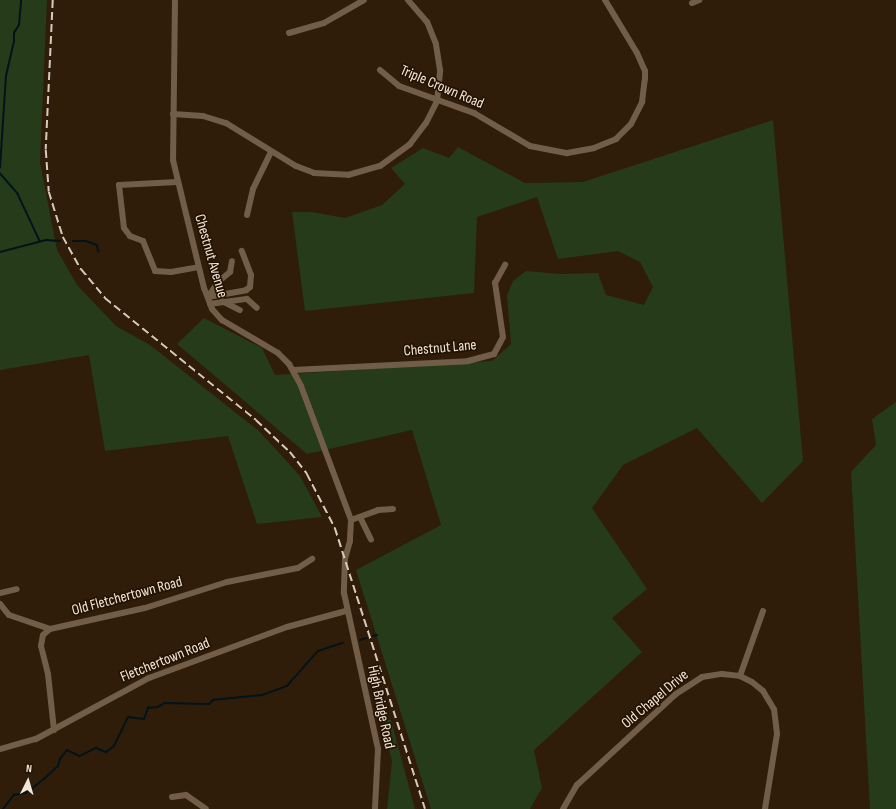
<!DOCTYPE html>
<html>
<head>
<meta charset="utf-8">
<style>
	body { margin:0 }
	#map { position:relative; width:896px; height:809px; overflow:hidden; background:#2f1d09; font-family:"Sofia Sans Condensed",sans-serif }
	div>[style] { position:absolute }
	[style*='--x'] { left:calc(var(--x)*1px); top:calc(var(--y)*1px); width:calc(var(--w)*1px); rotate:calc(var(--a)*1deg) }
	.green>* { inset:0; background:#253b1a }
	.stream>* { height:1.5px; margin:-0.75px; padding:0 0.75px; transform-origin:0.75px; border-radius:0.75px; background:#02141b }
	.minor>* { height:6px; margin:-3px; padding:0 3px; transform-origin:3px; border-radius:3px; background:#725d48 }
	.rail>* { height:1.5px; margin-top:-0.75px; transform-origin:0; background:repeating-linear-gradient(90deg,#d7cabd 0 8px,transparent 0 12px) }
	span { translate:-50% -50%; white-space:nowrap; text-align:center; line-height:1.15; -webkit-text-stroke:3.5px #251302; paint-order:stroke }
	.street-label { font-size:15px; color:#f2e6da }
	.north { position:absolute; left:8px; top:761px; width:40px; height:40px; -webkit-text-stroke:3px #251302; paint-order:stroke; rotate:5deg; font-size:11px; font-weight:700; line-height:16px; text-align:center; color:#f2e6da }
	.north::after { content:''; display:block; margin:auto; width:14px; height:18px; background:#f2e6da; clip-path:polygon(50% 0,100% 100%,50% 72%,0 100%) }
</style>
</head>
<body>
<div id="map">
	<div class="green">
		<div style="clip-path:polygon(0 0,47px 0,40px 162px,57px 250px,77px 285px,116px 326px,150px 345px,259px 431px,300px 476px,322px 517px,257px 524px,228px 436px,105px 451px,89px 355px,0 370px)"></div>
		<div style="clip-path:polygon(773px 120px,803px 461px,762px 503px,697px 428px,623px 465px,592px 508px,647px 589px,612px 618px,642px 652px,534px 750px,542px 788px,530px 809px,431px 809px,356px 570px,441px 525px,412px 430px,307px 454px,177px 344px,204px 318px,262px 348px,275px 375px,492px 361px,511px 344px,507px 295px,513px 281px,526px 271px,560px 274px,598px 273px,606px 295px,644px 305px,653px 287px,640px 262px,618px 251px,558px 259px,537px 197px,477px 217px,474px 293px,305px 311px,292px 212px,312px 212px,345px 218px,382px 205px,405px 184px,391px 168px,423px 148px,449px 158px,458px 147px,525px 183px,583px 182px)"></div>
		<div style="clip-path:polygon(896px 402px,896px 809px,870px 809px,851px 472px,876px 445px,872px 419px)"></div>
		<div style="clip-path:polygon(381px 720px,391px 720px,415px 809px,387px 809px,392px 761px)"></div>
	</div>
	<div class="stream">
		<div style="--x:0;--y:168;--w:92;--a:-86.3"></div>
		<div style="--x:6;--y:76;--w:35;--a:-77"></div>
		<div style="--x:14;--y:42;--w:9;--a:-90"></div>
		<div style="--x:14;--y:33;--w:9;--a:-58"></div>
		<div style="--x:19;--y:25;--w:25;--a:-85"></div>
		<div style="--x:0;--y:173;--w:28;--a:49"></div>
		<div style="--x:18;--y:194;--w:52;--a:64.9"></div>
		<div style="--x:73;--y:241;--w:13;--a:0"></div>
		<div style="--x:86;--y:241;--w:12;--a:20"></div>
		<div style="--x:97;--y:245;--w:7;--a:74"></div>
		<div style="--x:0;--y:252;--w:48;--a:-14.6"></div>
		<div style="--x:46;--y:240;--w:14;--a:4"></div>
		<div style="--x:373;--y:636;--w:4;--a:-14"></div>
		<div style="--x:360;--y:640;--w:7;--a:-16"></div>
		<div style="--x:3;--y:809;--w:18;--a:-52"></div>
		<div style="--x:14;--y:795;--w:12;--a:-9"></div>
		<div style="--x:26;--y:793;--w:23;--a:-38"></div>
		<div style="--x:44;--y:779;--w:19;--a:-43"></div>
		<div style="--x:58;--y:766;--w:7;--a:-74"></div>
		<div style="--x:60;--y:759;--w:11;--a:-52"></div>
		<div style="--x:67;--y:750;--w:14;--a:25"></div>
		<div style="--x:80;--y:756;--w:18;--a:-27"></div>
		<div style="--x:96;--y:748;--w:11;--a:22"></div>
		<div style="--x:106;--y:752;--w:10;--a:-37"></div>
		<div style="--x:114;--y:746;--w:32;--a:-64"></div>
		<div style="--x:128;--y:717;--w:16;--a:7"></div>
		<div style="--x:144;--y:719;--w:12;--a:-70"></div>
		<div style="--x:148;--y:708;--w:10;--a:-6"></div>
		<div style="--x:158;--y:707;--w:8;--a:-30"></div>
		<div style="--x:165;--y:703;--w:44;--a:1.3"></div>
		<div style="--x:209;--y:704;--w:6;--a:-45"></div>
		<div style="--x:213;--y:700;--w:49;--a:-5.8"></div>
		<div style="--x:262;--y:695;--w:27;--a:-20"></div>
		<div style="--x:287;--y:686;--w:47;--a:-48.5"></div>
		<div style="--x:318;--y:651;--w:26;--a:-18"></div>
	</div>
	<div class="minor">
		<div style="--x:175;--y:0;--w:160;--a:90.7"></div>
		<div style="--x:173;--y:160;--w:132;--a:76.4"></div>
		<div style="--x:204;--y:288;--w:22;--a:69"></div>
		<div style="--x:212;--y:309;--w:15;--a:48"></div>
		<div style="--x:222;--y:320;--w:65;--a:30.5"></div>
		<div style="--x:278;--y:353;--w:16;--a:45"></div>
		<div style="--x:289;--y:364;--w:25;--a:61"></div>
		<div style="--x:301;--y:386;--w:143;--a:69.5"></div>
		<div style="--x:351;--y:520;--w:21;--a:93"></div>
		<div style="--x:350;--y:541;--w:18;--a:106"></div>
		<div style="--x:345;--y:558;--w:35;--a:92"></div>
		<div style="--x:344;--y:593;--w:160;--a:77.7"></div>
		<div style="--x:378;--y:749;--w:60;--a:92.9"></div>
		<div style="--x:692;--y:3;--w:8;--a:-23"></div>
		<div style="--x:289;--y:33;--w:36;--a:-16"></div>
		<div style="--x:324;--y:23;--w:46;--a:-29.9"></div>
		<div style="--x:380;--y:70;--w:25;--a:40"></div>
		<div style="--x:399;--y:86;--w:80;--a:19.8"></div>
		<div style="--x:474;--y:113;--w:65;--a:30.5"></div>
		<div style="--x:530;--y:146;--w:38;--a:11"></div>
		<div style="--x:567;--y:153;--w:27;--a:-10"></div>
		<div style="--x:594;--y:148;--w:24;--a:-22"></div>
		<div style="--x:616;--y:139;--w:21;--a:-45"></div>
		<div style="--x:631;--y:124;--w:25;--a:-63"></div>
		<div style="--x:642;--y:102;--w:23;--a:-83"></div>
		<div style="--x:645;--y:79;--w:8;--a:-90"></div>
		<div style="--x:645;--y:71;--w:20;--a:-114"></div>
		<div style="--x:637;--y:53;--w:62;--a:-121.1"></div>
		<div style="--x:173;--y:114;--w:30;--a:4"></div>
		<div style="--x:203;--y:116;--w:24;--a:17"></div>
		<div style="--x:226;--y:123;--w:82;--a:31.6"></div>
		<div style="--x:296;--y:166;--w:19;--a:21"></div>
		<div style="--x:314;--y:173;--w:34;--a:3"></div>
		<div style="--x:348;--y:175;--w:33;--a:-16"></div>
		<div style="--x:380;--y:166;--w:37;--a:-36"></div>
		<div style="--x:410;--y:144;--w:26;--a:-53"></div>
		<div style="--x:426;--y:123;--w:25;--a:-63"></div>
		<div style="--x:437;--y:101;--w:31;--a:-84"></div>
		<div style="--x:440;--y:70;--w:26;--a:-99"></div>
		<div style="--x:436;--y:44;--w:24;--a:-112"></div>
		<div style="--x:427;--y:22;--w:29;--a:-131"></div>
		<div style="--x:177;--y:182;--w:58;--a:177"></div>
		<div style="--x:119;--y:185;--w:43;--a:83.4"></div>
		<div style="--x:124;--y:228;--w:10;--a:53"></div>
		<div style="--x:130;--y:236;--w:14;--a:21"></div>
		<div style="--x:143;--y:241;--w:32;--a:68"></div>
		<div style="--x:155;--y:271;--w:16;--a:4"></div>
		<div style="--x:171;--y:272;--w:28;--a:-10"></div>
		<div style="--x:247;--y:215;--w:27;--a:-77"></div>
		<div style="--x:253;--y:189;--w:41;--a:-64.1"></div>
		<div style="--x:208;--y:297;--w:39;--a:-10"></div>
		<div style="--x:246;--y:290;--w:5;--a:-37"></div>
		<div style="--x:250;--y:287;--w:12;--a:-85"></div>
		<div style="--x:251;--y:275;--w:26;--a:-111"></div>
		<div style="--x:208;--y:297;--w:18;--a:-56"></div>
		<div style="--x:218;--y:282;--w:16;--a:-40"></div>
		<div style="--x:230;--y:272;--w:11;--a:-80"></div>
		<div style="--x:222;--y:301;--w:20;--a:27"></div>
		<div style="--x:210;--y:304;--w:37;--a:-8"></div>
		<div style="--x:247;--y:299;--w:13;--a:42"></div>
		<div style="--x:293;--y:370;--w:175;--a:-2.9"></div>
		<div style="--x:468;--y:361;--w:27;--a:-15"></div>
		<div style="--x:494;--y:354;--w:19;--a:-62"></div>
		<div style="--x:503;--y:337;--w:55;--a:-98.4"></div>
		<div style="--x:495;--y:283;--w:21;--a:-61"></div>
		<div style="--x:360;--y:517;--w:25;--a:64"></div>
		<div style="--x:351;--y:520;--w:29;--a:-20"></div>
		<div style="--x:378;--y:510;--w:15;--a:-4"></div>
		<div style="--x:0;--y:593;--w:17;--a:-13"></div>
		<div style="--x:0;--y:604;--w:14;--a:51"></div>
		<div style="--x:9;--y:615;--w:43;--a:18.9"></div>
		<div style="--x:740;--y:676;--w:69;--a:-70.5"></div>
		<div style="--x:54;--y:730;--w:56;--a:-96.1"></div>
		<div style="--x:48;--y:674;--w:29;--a:-104"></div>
		<div style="--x:41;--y:646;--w:11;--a:-80"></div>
		<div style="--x:43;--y:635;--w:9;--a:-41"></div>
		<div style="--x:50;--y:629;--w:97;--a:-12.5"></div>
		<div style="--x:145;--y:608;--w:86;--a:-17.6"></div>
		<div style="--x:227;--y:582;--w:72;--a:-11.2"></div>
		<div style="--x:298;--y:568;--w:17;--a:-33"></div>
		<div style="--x:0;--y:749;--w:37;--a:-16"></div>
		<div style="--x:36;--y:739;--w:128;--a:-28.4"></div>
		<div style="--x:149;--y:678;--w:147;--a:-20.3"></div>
		<div style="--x:287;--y:627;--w:61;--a:-15.2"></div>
		<div style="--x:172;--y:797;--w:14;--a:-8"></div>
		<div style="--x:186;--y:795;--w:24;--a:35"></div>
		<div style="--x:563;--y:809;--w:28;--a:-60"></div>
		<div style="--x:577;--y:785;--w:134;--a:-42.6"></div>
		<div style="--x:676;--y:694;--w:31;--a:-33"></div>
		<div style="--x:702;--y:677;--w:20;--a:-9"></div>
		<div style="--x:722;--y:674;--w:18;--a:6"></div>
		<div style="--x:740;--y:676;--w:13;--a:27"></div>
		<div style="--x:752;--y:682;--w:14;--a:39"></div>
		<div style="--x:763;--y:691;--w:21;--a:59"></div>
		<div style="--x:774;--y:709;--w:25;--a:83"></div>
		<div style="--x:777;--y:734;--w:76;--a:99.1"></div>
	</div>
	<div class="rail">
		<div style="--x:53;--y:0;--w:150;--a:92.7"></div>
		<div style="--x:46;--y:150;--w:42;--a:85.9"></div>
		<div style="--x:49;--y:192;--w:47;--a:72.7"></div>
		<div style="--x:63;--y:237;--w:37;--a:61"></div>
		<div style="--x:81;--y:269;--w:38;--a:50"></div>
		<div style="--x:105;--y:298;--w:194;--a:38.9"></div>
		<div style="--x:256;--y:420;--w:47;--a:43.3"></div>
		<div style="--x:290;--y:452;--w:28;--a:52"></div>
		<div style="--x:307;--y:474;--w:61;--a:62.6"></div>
		<div style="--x:335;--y:528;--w:295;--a:72.2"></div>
	</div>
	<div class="street-label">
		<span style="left:442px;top:87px;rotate:23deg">Triple Crown Road</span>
		<span style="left:211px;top:256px;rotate:74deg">Chestnut Avenue</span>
		<span style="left:440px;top:348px;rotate:-5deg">Chestnut Lane</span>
		<span style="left:127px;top:596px;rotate:-15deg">Old Fletchertown Road</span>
		<span style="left:165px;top:660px;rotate:-22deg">Fletchertown Road</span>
		<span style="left:655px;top:699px;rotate:-40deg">Old Chapel Drive</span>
		<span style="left:381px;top:707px;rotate:78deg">High Bridge Road</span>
	</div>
	<div class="north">N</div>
</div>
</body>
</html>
